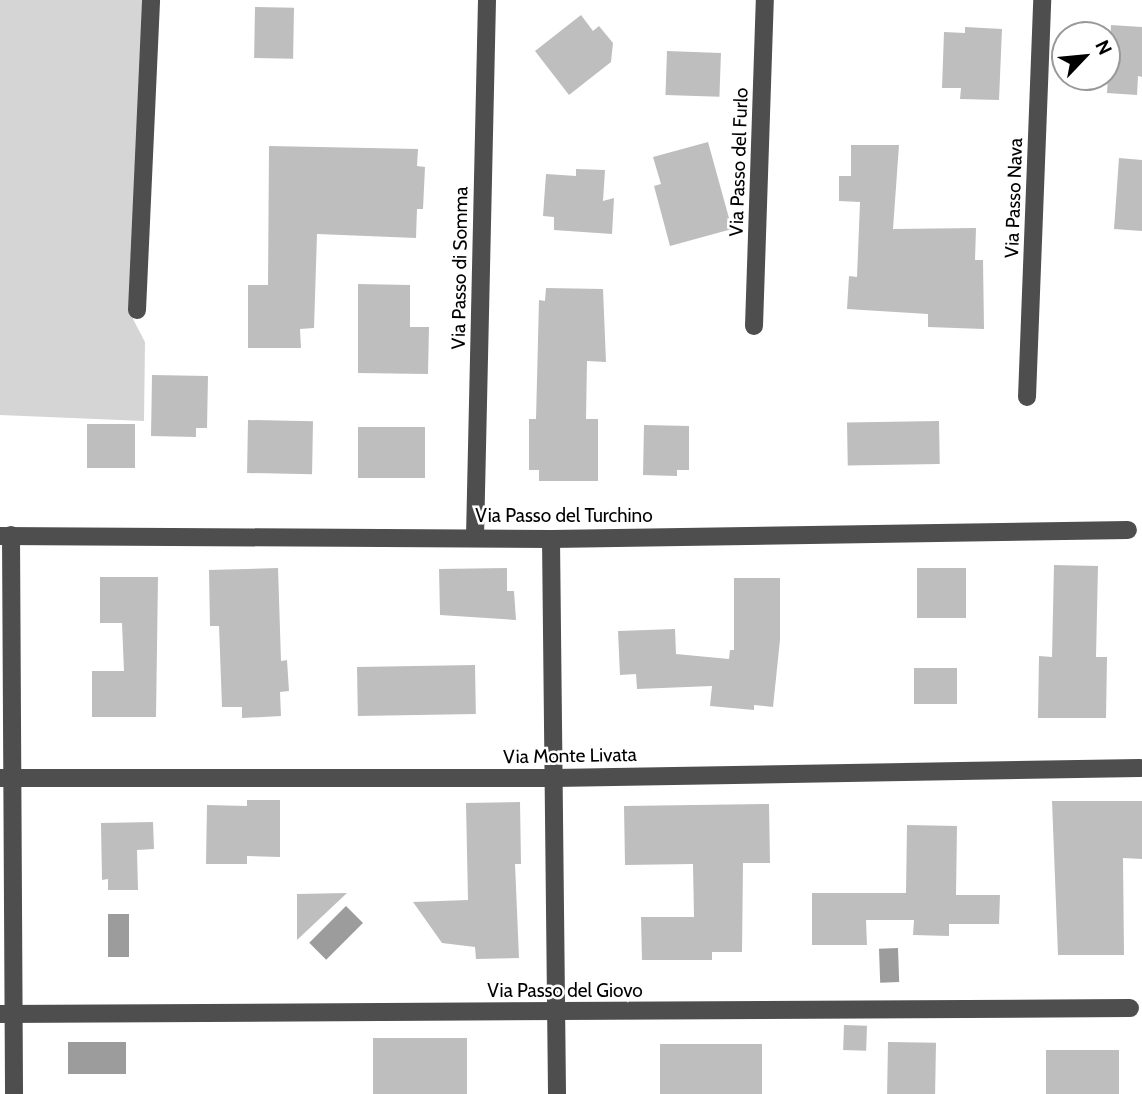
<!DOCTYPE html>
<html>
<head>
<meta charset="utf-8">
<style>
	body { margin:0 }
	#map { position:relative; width:1142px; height:1094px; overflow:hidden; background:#fff; font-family:Cabin,sans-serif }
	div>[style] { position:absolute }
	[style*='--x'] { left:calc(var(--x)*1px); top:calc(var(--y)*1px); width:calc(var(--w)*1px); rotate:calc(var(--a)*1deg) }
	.green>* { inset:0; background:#d5d5d5 }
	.water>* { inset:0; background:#9c9c9c; transform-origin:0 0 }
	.building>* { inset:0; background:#bebebe; transform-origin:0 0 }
	.minor>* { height:18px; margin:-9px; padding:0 9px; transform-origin:9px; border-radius:9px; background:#4e4e4e }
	span { translate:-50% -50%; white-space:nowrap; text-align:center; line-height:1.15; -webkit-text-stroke:5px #fff; paint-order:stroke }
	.street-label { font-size:19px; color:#000 }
	.north { position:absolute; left:1051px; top:21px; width:70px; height:70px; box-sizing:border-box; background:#fff; border:2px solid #999; border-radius:50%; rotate:64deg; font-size:19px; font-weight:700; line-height:28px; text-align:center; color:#000 }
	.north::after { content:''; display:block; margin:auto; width:24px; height:32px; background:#000; clip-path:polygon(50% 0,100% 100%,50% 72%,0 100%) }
</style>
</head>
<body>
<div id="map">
	<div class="green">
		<div style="clip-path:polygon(0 0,147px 0,132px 231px,133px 319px,145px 342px,144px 421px,0 415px)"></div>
	</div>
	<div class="water">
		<div style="left:346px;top:906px;width:24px;height:52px;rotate:45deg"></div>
		<div style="left:108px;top:914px;width:21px;height:43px"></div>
		<div style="left:898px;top:948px;width:34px;height:19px;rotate:88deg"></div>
		<div style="left:68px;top:1042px;width:58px;height:32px"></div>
	</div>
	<div class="building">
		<div style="left:255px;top:7px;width:39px;height:51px;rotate:1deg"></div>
		<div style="clip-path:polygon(581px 15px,593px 31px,599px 26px,613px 43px,611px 62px,569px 95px,535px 51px)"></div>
		<div style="clip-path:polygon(1111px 25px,1142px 27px,1142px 77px,1138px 76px,1137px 95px,1107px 93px)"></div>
		<div style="clip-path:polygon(965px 27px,1002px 29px,999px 100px,960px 99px,961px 88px,942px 88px,944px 32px,965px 33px)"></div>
		<div style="left:667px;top:51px;width:54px;height:44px;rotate:2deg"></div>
		<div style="clip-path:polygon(708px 142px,732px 229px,670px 246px,654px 186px,661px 184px,653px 157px)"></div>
		<div style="clip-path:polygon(851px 145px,899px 145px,893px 229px,976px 228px,975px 260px,983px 260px,984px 329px,928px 327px,928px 314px,847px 309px,849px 276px,857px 277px,860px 202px,839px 201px,839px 176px,851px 176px)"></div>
		<div style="clip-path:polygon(269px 146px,418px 149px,417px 166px,425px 167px,423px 209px,417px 209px,416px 238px,317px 234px,314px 328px,300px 329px,301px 348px,248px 348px,248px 285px,268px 285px)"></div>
		<div style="clip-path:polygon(1119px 158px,1142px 160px,1142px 231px,1114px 229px)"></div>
		<div style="clip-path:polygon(576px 169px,605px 170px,603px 201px,614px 198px,612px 234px,554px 230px,554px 217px,543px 216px,546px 174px,576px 176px)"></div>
		<div style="clip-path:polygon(358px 284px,410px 285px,410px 327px,429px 327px,428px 374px,358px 373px)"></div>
		<div style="clip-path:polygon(546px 288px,603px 289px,606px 362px,587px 361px,586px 419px,598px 419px,598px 481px,539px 481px,539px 470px,529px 470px,529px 419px,536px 419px,539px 300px,545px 301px)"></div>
		<div style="clip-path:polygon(152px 375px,208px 376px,207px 428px,196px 428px,196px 437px,151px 436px)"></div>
		<div style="left:248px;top:420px;width:65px;height:53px;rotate:1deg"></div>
		<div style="left:939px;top:421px;width:43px;height:92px;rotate:89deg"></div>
		<div style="left:135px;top:424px;width:44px;height:48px;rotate:90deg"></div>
		<div style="clip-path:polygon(644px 425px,689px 426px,689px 470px,677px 470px,677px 476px,643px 475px)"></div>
		<div style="left:358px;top:427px;width:67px;height:51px"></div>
		<div style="clip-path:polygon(1054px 565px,1098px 566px,1096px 657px,1107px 657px,1106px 718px,1038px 718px,1039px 656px,1052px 657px)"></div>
		<div style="clip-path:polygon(278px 568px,281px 661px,287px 660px,289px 691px,280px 692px,281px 716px,242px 718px,242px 707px,222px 707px,219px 626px,210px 626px,209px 570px)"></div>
		<div style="clip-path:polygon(507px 568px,507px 591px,514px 591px,516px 620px,440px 615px,439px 569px)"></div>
		<div style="left:917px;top:568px;width:49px;height:50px"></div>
		<div style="clip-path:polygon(100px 577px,158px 577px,156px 717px,92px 717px,92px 671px,124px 671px,122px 623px,100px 623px)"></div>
		<div style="clip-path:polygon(734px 578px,780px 578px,780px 640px,773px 707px,754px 705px,754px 710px,710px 706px,712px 686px,637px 689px,636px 674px,620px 675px,618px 631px,675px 629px,676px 654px,729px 659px,730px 650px,734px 650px)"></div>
		<div style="left:475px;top:665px;width:49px;height:118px;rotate:89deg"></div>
		<div style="left:957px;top:668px;width:36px;height:43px;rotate:90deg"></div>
		<div style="clip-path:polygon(247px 800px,280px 800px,280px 857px,247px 856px,247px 864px,206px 864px,207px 805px,247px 806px)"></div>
		<div style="clip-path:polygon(1052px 801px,1142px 801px,1142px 859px,1123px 858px,1124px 955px,1058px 955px)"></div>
		<div style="clip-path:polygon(520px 802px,521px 864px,515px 864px,519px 958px,476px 959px,475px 947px,442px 943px,413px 902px,468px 900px,466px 803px)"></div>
		<div style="clip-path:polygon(769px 804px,770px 863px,743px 863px,742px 952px,712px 952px,712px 960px,642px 960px,641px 917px,694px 917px,693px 864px,625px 865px,624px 806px)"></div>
		<div style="clip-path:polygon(153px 822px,154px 849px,137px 850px,138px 890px,108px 890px,108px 879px,102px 880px,101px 823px)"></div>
		<div style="clip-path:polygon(907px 825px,957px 826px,956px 895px,1000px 895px,999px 924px,949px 924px,949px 936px,913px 935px,914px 920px,866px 920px,867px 945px,812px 945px,812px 893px,906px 893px)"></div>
		<div style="clip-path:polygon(347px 893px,297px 940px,297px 894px)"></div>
		<div style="left:844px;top:1025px;width:23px;height:25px;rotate:2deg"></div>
		<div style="left:373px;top:1038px;width:94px;height:56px"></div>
		<div style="left:888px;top:1042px;width:48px;height:52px;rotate:1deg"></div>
		<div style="left:660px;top:1044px;width:102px;height:50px"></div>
		<div style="left:1046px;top:1050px;width:73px;height:44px"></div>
	</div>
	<div class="minor">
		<div style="--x:137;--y:310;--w:310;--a:-87.4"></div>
		<div style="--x:754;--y:326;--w:326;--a:-88.1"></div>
		<div style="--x:1027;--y:397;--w:397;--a:-87.8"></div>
		<div style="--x:11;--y:535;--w:559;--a:89.69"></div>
		<div style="--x:0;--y:536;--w:551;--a:0.31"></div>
		<div style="--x:551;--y:539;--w:577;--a:-0.89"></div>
		<div style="--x:475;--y:537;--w:537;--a:-88.72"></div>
		<div style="--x:551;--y:539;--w:555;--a:89.38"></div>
		<div style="--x:0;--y:778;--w:554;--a:0"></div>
		<div style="--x:554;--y:778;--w:586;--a:-0.98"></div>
		<div style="--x:0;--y:1014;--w:1130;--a:-0.3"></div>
	</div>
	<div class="street-label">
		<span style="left:739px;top:162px;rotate:-88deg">Via Passo del Furlo</span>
		<span style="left:1014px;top:198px;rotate:-88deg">Via Passo Nava</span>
		<span style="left:460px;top:268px;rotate:-89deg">Via Passo di Somma</span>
		<span style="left:564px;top:516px">Via Passo del Turchino</span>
		<span style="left:570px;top:756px;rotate:-1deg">Via Monte Livata</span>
		<span style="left:565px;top:991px">Via Passo del Giovo</span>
	</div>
	<div class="north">N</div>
</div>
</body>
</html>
